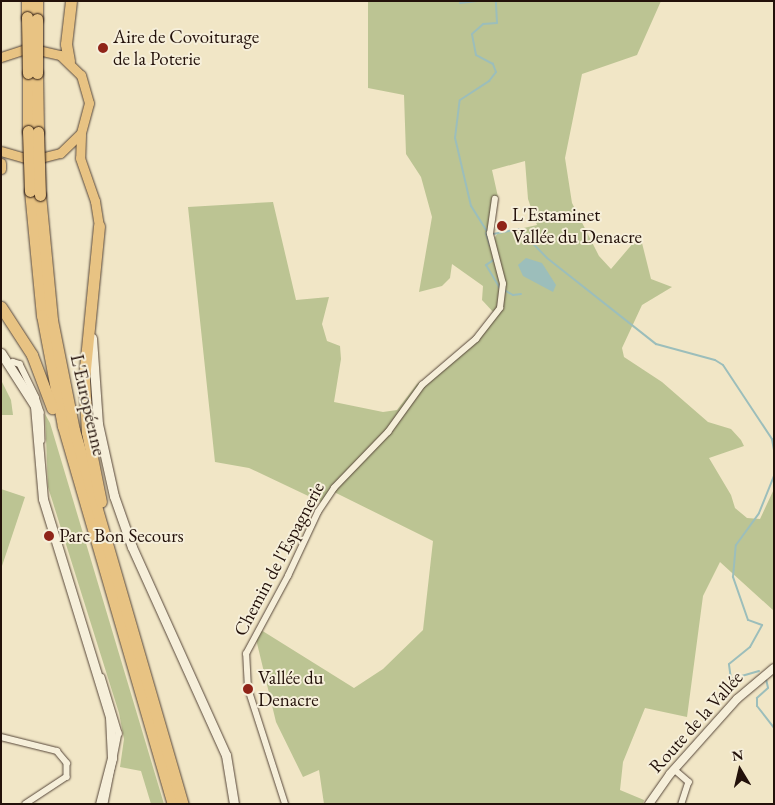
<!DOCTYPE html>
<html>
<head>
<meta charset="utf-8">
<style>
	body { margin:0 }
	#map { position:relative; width:775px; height:805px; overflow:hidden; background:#f1e6c6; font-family:"EB Garamond",serif }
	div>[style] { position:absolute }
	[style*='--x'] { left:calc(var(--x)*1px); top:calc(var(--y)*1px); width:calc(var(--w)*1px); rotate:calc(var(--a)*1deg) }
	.green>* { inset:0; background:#bcc493 }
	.water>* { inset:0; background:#9cbebb }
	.stream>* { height:2px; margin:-1px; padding:0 1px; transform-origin:1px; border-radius:1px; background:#9cbebb }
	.roads { filter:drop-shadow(0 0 1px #564639) drop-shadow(0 0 1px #564639) }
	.minor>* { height:5.5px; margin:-2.75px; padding:0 2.75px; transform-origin:2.75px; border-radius:2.75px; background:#f6efda }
	.tertiary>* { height:8px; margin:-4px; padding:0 4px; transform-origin:4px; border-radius:4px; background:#f6efda }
	.secondary>* { height:9px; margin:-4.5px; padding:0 4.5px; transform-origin:4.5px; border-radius:4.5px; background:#f6efda }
	.primary>* { height:9px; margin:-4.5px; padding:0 4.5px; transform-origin:4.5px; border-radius:4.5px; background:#e8c383 }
	.motorway>* { height:11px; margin:-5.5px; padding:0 5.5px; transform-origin:5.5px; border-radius:5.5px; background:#e8c383 }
	.bridges { filter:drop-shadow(0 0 1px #23110a) drop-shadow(0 0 1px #23110a) }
	.motorway-bridge>* { height:11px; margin:-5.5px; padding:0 5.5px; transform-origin:5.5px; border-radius:5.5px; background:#e8c383 }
	.dots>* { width:14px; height:14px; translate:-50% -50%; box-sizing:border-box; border:2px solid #f6efda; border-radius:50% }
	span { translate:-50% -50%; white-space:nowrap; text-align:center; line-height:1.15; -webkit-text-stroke:4px #f6efda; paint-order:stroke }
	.poi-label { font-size:19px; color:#23110a }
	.left { translate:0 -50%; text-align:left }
	.street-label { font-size:19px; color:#23110a }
	.frame { position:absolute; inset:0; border:2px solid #23110a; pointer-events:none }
	.north { position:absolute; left:715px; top:745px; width:50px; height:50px; -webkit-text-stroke:4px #f6efda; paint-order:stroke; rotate:351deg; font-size:14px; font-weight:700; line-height:20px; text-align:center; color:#23110a }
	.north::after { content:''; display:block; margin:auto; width:18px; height:22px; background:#23110a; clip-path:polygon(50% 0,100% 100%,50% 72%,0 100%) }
</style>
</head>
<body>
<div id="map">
	<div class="green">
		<div style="clip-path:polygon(evenodd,368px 1px,661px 1px,637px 55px,582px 74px,565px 158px,572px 203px,599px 256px,611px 269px,640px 235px,651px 279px,672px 287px,642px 305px,622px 348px,624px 357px,662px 382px,708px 422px,731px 429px,741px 440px,744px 446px,709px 458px,731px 495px,735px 508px,747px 518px,760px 519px,774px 489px,774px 611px,720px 562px,703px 596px,687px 717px,645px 708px,623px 762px,620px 790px,644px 800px,643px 804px,324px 804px,319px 770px,303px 777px,276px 722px,256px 639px,261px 630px,354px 688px,383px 669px,423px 630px,433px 541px,332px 491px,323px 503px,249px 468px,215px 462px,188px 207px,273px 202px,296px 300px,329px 297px,322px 324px,327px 341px,340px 346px,341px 359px,334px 402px,383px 412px,397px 410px,417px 384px,443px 368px,495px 314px,482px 300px,483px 286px,452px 264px,450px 278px,442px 286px,419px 292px,432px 217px,421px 177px,406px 154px,404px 95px,368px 88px,368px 1px,525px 161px,528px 199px,537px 225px,497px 234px,494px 239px,492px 222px,498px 197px,492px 170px,525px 161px)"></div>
		<div style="clip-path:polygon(1px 380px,11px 400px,13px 415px,1px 415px)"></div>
		<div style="clip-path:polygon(45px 414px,50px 423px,164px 804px,151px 804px,141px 771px,120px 767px,124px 739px,119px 713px,48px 487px)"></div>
		<div style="clip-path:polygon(1px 489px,25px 497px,1px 569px)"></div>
	</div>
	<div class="water">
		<div style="clip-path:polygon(526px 258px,542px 263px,556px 285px,553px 292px,523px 276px,518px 265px)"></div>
	</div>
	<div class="stream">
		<div style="--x:460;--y:3;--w:17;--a:-7"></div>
		<div style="--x:486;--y:233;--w:13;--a:72"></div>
		<div style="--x:488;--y:233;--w:32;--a:-122"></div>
		<div style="--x:471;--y:206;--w:70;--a:-103.2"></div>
		<div style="--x:455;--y:138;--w:38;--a:-83"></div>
		<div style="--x:460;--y:100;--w:35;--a:-33"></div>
		<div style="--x:489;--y:81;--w:11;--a:-52"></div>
		<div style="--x:496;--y:72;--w:9;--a:-111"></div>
		<div style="--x:493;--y:64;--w:19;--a:-152"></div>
		<div style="--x:476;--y:55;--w:21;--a:-101"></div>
		<div style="--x:472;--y:34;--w:15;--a:-42"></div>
		<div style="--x:483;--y:24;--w:14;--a:-4"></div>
		<div style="--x:497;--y:23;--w:22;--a:-93"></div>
		<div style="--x:493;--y:234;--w:26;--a:-11"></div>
		<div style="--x:519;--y:229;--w:40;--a:46"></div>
		<div style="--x:547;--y:258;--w:139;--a:38.3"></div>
		<div style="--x:656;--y:344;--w:61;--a:15.2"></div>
		<div style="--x:715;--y:360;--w:9;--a:32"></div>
		<div style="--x:723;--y:365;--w:89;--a:56.5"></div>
		<div style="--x:772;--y:439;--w:11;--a:80"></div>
		<div style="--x:495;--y:259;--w:11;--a:146"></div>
		<div style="--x:486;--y:265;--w:26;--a:59"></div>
		<div style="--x:499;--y:287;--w:16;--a:30"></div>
		<div style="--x:513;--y:295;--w:8;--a:-7"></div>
		<div style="--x:759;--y:671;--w:29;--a:164"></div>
		<div style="--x:731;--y:679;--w:15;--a:-98"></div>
		<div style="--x:729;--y:664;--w:27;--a:-39"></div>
		<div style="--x:750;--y:647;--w:25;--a:-61"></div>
		<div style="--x:762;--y:625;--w:15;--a:-160"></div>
		<div style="--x:748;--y:620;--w:46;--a:-109.2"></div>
		<div style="--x:733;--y:577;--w:32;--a:-85"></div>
		<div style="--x:736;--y:545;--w:39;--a:-54"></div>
		<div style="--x:759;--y:513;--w:40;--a:-68"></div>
		<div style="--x:766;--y:679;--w:9;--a:77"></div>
		<div style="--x:768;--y:688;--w:15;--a:138"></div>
		<div style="--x:757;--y:698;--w:8;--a:90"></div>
		<div style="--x:757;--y:706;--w:28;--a:52"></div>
	</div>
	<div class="roads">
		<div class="minor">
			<div style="--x:9;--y:367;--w:6;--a:-51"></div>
			<div style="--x:13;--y:362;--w:7;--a:16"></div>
			<div style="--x:20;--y:364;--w:37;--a:64"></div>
			<div style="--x:36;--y:397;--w:16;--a:72"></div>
			<div style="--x:41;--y:412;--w:28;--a:88"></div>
			<div style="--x:102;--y:677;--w:59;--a:73.1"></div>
			<div style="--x:119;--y:733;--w:72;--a:101.2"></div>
			<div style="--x:1;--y:737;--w:58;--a:14"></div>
			<div style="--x:57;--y:751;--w:16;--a:50"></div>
			<div style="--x:67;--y:763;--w:14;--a:90"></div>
			<div style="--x:67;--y:777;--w:49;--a:146.6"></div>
			<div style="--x:674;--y:769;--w:20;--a:41"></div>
			<div style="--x:689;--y:782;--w:23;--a:108"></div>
			<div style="--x:285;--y:804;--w:121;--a:-107.8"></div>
			<div style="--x:248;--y:689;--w:35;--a:-93"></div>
			<div style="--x:246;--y:654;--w:89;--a:-61.7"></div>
			<div style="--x:288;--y:576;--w:71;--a:-64.9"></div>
			<div style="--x:318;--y:512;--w:29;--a:-56"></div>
			<div style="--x:334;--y:488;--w:78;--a:-46"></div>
			<div style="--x:388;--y:432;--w:58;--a:-54.1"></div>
			<div style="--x:422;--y:385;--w:71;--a:-40.4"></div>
			<div style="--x:476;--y:339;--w:39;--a:-52"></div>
			<div style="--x:500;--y:308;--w:24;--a:-83"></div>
			<div style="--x:503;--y:284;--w:52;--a:-104.6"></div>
			<div style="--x:490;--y:234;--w:35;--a:-82"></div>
		</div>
		<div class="tertiary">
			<div style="--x:649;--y:804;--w:37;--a:-55"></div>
			<div style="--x:670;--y:774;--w:101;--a:-48.2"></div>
			<div style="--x:737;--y:699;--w:48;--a:-40"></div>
		</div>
		<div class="secondary">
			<div style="--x:92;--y:338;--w:86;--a:86"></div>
			<div style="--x:98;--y:424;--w:74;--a:77.5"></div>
			<div style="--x:114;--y:496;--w:54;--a:70.6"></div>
			<div style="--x:132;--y:547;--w:228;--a:65.7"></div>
			<div style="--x:226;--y:755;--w:50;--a:80.7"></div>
			<div style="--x:1;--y:353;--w:63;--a:57.3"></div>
			<div style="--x:35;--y:406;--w:93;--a:85.1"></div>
			<div style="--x:43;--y:499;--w:228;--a:72.9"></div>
			<div style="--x:110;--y:717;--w:41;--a:87.2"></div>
			<div style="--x:112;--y:758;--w:48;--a:104.6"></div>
		</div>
		<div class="primary">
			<div style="--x:1;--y:57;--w:29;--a:-18"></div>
			<div style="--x:29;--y:48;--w:32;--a:13"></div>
			<div style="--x:60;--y:55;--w:29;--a:44"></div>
			<div style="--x:81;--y:75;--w:29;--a:74"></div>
			<div style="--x:89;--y:103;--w:31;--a:105"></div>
			<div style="--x:81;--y:133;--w:29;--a:136"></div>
			<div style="--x:60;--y:153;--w:29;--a:166"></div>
			<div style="--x:32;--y:160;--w:32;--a:-164"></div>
			<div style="--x:81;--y:135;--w:23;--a:92"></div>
			<div style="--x:80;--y:158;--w:46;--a:70.8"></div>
			<div style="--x:95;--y:201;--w:25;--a:81"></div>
			<div style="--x:1;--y:163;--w:6;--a:90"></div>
		</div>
		<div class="motorway">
			<div style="--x:27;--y:1;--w:16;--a:90"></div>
			<div style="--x:37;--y:1;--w:18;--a:90"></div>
			<div style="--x:69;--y:61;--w:17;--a:-100"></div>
			<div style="--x:66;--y:44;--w:43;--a:-83.4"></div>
			<div style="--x:28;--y:73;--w:58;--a:90"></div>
			<div style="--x:37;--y:73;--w:59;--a:89"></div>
			<div style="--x:30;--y:191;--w:125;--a:84.5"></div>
			<div style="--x:42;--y:315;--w:113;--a:79.3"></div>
			<div style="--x:63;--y:426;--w:394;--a:73.8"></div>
			<div style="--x:40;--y:195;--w:126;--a:84.5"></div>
			<div style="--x:52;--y:320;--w:112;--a:78.7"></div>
			<div style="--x:74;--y:430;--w:390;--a:73.8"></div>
			<div style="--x:99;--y:226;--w:155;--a:95.6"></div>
			<div style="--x:84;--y:380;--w:52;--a:86.7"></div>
			<div style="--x:87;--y:432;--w:71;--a:78.7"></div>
			<div style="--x:1;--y:307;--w:57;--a:57.1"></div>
			<div style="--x:32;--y:355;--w:57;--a:69.3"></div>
		</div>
	</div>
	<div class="bridges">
		<div class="motorway-bridge">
			<div style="--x:27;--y:17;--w:56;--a:89"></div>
			<div style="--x:37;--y:19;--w:54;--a:90"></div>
			<div style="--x:28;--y:131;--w:60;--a:88.1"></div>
			<div style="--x:38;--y:132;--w:63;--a:88.2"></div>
		</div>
	</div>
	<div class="dots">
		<div style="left:103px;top:48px;background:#8f2418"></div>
		<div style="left:502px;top:226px;background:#8f2418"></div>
		<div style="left:49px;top:536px;background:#8f2418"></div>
		<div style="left:248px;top:689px;background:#8f2418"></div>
	</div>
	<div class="poi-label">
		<span class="left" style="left:113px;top:48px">Aire de Covoiturage<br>de la Poterie</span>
		<span class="left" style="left:512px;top:226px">L'Estaminet<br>Vallée du Denacre</span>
		<span class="left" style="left:59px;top:536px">Parc Bon Secours</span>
		<span class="left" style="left:258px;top:689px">Vallée du<br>Denacre</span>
	</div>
	<div class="street-label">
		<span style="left:88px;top:405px;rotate:77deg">L'Européenne</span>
		<span style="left:279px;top:559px;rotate:-62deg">Chemin de l'Espagnerie</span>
		<span style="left:696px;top:722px;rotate:-48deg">Route de la Vallée</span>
	</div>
	<div class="frame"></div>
	<div class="north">N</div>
</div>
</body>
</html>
